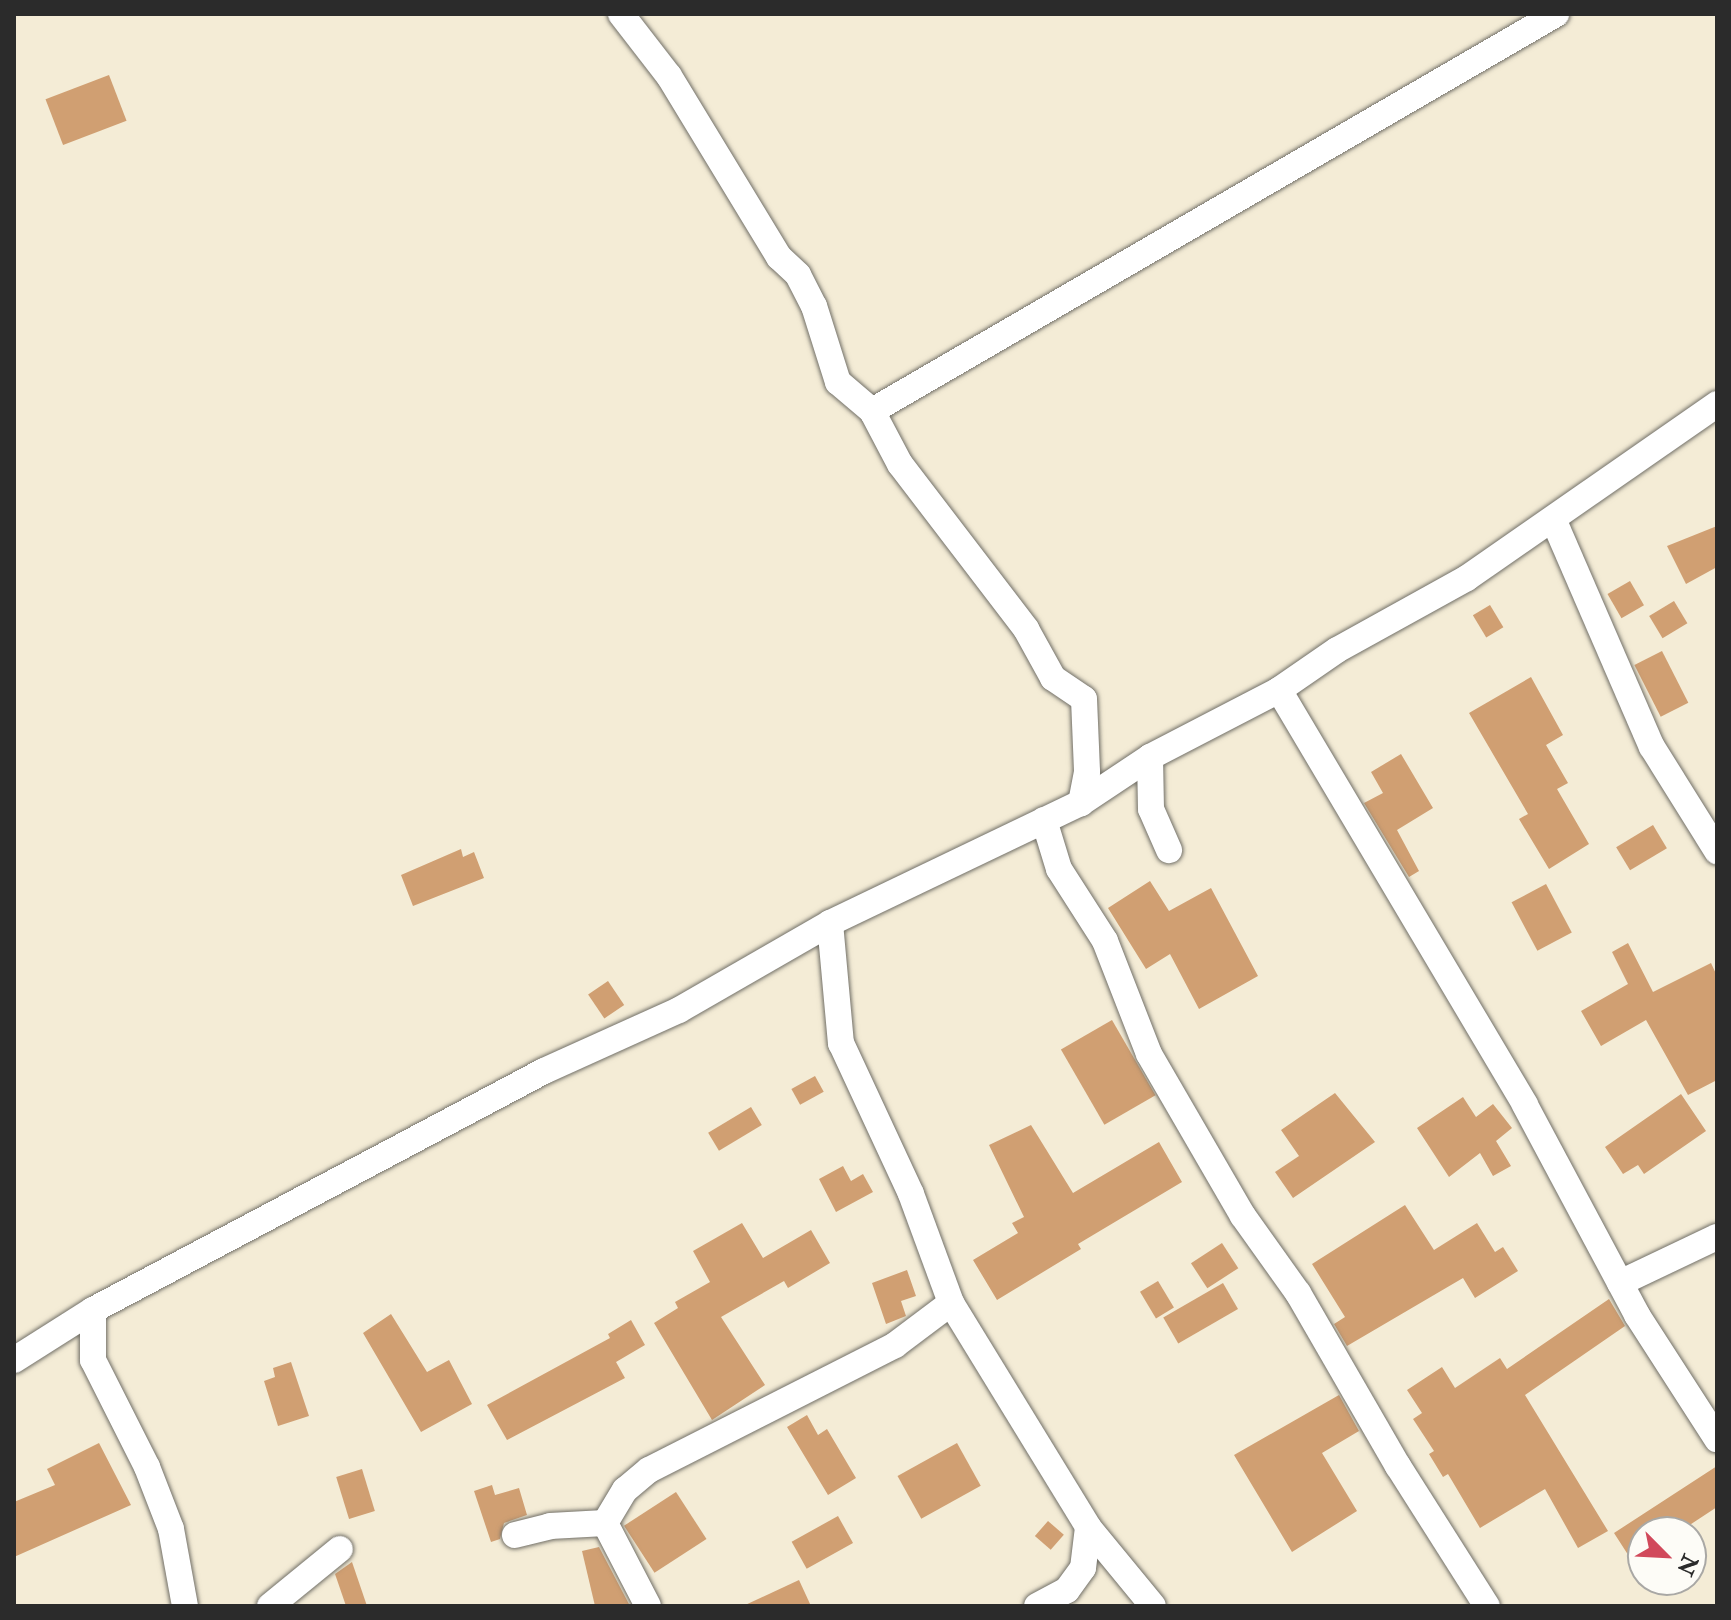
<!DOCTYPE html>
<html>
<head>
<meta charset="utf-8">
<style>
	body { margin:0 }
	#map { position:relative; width:1731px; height:1620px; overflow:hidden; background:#f4ecd6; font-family:"IM FELL Double Pica",serif }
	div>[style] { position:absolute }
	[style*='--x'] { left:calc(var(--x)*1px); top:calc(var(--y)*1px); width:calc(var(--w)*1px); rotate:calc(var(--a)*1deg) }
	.building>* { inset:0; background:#d09f72; transform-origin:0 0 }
	.roads { filter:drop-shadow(0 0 2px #716f67) drop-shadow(0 0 2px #716f67) }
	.minor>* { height:26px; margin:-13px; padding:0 13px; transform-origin:13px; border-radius:13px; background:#fff }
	span { translate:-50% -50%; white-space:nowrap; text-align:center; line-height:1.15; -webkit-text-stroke:7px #fdfcf7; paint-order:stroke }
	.frame { position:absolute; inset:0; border:16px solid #2b2b2b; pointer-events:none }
	.north { position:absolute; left:1627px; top:1516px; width:80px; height:80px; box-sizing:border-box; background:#fdfcf7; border:2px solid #a9a8a5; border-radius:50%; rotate:114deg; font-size:22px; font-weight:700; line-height:32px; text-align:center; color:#2b2b2b }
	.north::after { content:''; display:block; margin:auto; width:28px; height:36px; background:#d1495b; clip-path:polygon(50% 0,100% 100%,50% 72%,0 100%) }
</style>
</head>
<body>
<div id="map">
	<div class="building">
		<div style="left:109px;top:75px;width:49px;height:68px;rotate:69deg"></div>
		<div style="clip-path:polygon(1717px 526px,1717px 567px,1686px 584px,1667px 546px)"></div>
		<div style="left:1630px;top:581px;width:28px;height:26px;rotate:60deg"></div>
		<div style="left:1674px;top:601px;width:26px;height:29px;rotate:59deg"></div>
		<div style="left:1490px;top:605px;width:26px;height:20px;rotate:59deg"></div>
		<div style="left:1662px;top:651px;width:58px;height:31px;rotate:63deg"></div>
		<div style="clip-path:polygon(1531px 677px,1563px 735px,1546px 745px,1568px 783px,1557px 789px,1589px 844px,1549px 869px,1519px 819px,1528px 814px,1469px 713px)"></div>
		<div style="clip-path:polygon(1401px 754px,1433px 808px,1397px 830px,1419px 871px,1409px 877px,1364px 803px,1383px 793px,1371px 772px)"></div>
		<div style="left:1653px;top:825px;width:27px;height:43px;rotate:59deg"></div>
		<div style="clip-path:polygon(461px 849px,463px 857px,474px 852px,484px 878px,413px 906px,401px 875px)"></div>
		<div style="clip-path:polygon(1150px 881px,1169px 911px,1211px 888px,1258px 976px,1199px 1009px,1170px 954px,1146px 969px,1108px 908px)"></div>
		<div style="left:1546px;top:884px;width:55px;height:39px;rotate:62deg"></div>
		<div style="clip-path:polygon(1628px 943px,1653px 992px,1711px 963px,1717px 976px,1717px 1080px,1688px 1095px,1646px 1020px,1601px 1046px,1581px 1011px,1628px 984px,1612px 952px)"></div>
		<div style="left:608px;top:981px;width:29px;height:24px;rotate:56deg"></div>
		<div style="left:1112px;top:1020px;width:87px;height:59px;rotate:60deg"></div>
		<div style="left:815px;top:1076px;width:18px;height:27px;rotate:61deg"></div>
		<div style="clip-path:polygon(1335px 1093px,1375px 1142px,1293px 1198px,1275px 1172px,1299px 1156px,1281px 1130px)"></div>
		<div style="clip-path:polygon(1681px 1094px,1706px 1131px,1644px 1174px,1638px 1165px,1623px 1174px,1605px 1147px)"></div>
		<div style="clip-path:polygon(1463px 1097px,1476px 1117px,1493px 1104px,1512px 1128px,1496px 1141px,1511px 1166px,1493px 1176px,1480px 1153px,1449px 1177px,1417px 1128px)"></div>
		<div style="left:751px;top:1107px;width:21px;height:50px;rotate:59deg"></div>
		<div style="clip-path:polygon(1031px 1125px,1073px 1193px,1159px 1142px,1182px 1182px,1078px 1244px,1081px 1249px,997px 1300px,973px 1260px,1018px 1233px,1012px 1223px,1024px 1217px,989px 1145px)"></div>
		<div style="clip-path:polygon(843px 1166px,851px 1181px,863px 1174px,873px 1192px,836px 1212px,819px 1179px)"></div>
		<div style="clip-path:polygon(1405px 1205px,1434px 1250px,1477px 1223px,1495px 1252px,1503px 1247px,1518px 1271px,1475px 1298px,1463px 1278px,1347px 1346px,1334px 1324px,1345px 1317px,1312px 1264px)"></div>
		<div style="clip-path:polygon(742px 1223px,763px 1258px,811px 1230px,830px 1263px,788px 1288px,784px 1281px,721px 1317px,765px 1385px,712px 1420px,654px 1323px,678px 1308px,675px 1302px,710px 1282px,693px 1251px)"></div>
		<div style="left:1222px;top:1243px;width:30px;height:37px;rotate:57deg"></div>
		<div style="clip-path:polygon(907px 1270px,916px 1296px,901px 1301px,906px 1316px,886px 1324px,872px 1283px)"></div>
		<div style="left:1158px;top:1281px;width:31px;height:21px;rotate:59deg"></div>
		<div style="left:1223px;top:1283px;width:30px;height:69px;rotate:60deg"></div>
		<div style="clip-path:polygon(1609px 1299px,1625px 1326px,1525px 1395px,1608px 1531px,1578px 1548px,1545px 1489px,1480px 1528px,1448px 1474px,1443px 1477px,1429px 1454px,1434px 1451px,1413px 1419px,1422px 1413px,1407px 1390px,1442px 1367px,1455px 1388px,1500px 1358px,1507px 1369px)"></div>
		<div style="clip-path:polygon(391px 1314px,427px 1372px,449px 1360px,472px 1404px,421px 1432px,363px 1333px)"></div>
		<div style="clip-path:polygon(631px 1320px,645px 1345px,616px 1362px,625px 1378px,507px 1440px,487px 1405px,610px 1338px,608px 1334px)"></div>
		<div style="clip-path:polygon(291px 1362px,309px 1416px,278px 1426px,264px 1381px,275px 1377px,273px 1368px)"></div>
		<div style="clip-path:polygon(1339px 1395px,1359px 1431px,1322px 1453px,1357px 1511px,1292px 1552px,1234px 1455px)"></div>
		<div style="clip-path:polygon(807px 1415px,818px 1435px,827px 1429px,856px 1478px,828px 1495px,787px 1427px)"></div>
		<div style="clip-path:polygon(99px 1443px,131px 1505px,14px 1557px,14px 1502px,55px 1485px,47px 1469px)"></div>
		<div style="left:957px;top:1443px;width:49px;height:68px;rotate:61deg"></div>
		<div style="clip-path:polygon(1717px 1466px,1717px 1507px,1679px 1532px,1643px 1532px,1643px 1578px,1614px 1533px)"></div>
		<div style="left:362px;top:1469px;width:44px;height:27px;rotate:73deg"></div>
		<div style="clip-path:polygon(492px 1485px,495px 1495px,519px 1488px,527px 1515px,504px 1523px,500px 1539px,491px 1542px,474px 1491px)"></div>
		<div style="left:676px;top:1492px;width:56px;height:62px;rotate:57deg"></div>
		<div style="left:838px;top:1516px;width:31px;height:53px;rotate:61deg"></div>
		<div style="left:1048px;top:1521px;width:21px;height:20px;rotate:41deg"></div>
		<div style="clip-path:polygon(599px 1547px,630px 1606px,595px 1606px,582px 1551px)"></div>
		<div style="clip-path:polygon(352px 1562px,367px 1606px,346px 1606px,335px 1574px)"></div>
		<div style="clip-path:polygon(799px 1580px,811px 1606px,743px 1606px)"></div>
	</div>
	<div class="roads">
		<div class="minor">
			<div style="--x:621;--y:14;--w:78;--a:52.3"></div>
			<div style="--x:669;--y:76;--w:212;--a:58.7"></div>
			<div style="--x:779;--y:257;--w:26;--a:43"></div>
			<div style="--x:798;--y:275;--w:35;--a:63"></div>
			<div style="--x:814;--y:306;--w:80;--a:72.5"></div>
			<div style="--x:838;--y:382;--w:45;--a:40.5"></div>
			<div style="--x:872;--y:411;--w:60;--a:62.2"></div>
			<div style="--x:900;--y:464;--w:208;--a:52.6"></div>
			<div style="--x:1026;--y:629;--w:56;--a:61.1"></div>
			<div style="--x:1053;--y:678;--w:37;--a:34"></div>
			<div style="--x:1084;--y:699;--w:73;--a:87.6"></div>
			<div style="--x:1087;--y:772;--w:32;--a:101"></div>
			<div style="--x:872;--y:411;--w:791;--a:-30.13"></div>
			<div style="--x:1554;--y:521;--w:246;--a:66.6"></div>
			<div style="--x:1652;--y:747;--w:123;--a:58"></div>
			<div style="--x:1279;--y:690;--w:482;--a:59.3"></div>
			<div style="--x:1525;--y:1105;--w:238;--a:61.9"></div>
			<div style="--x:1637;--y:1315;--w:148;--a:57.2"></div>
			<div style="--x:1150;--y:757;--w:52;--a:88.9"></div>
			<div style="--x:1151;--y:809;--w:45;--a:66.3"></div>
			<div style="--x:1044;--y:820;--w:51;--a:73"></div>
			<div style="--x:1059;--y:869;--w:85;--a:57.4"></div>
			<div style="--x:1105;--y:941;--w:121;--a:68.7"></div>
			<div style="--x:1149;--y:1054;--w:187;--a:59.9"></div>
			<div style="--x:1243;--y:1216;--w:95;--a:54.5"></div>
			<div style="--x:1298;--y:1293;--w:200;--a:60"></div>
			<div style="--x:1398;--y:1466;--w:166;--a:57.6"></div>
			<div style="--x:830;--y:923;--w:121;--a:84.8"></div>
			<div style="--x:841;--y:1043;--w:166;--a:65.1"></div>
			<div style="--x:911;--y:1194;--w:116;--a:69.8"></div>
			<div style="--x:951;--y:1303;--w:263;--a:58.5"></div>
			<div style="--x:1088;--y:1527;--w:102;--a:50.6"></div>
			<div style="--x:1620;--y:1283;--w:107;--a:-25.4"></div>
			<div style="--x:93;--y:1310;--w:50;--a:90"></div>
			<div style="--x:93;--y:1360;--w:120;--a:63.2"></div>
			<div style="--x:147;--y:1467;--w:66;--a:68.8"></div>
			<div style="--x:171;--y:1529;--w:78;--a:79.7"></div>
			<div style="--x:14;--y:1360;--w:93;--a:-32.3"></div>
			<div style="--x:93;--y:1310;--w:510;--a:-27.92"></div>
			<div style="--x:544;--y:1071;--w:148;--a:-24.3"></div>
			<div style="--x:679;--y:1010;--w:174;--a:-29.9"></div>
			<div style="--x:830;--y:923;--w:278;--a:-25.6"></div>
			<div style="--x:1081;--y:803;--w:83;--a:-33.7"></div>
			<div style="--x:1150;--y:757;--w:145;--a:-27.4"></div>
			<div style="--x:1279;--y:690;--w:70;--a:-34.6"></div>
			<div style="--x:1337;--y:650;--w:149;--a:-29"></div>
			<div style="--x:1467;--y:578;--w:305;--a:-34.8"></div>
			<div style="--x:605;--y:1523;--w:39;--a:-59"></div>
			<div style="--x:625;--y:1490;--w:31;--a:-40"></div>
			<div style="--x:649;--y:1470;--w:276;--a:-26.9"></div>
			<div style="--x:895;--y:1345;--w:70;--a:-36.9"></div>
			<div style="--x:605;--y:1523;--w:93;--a:62.6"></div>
			<div style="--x:515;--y:1535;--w:36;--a:-14"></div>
			<div style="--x:550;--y:1526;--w:55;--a:-3.1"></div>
			<div style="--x:270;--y:1606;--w:90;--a:-39.2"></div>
			<div style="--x:1037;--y:1606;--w:34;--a:-28"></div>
			<div style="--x:1067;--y:1590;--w:27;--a:-54"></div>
			<div style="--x:1083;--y:1568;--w:41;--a:-83"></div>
		</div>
	</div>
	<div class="frame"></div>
	<div class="north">N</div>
</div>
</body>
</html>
